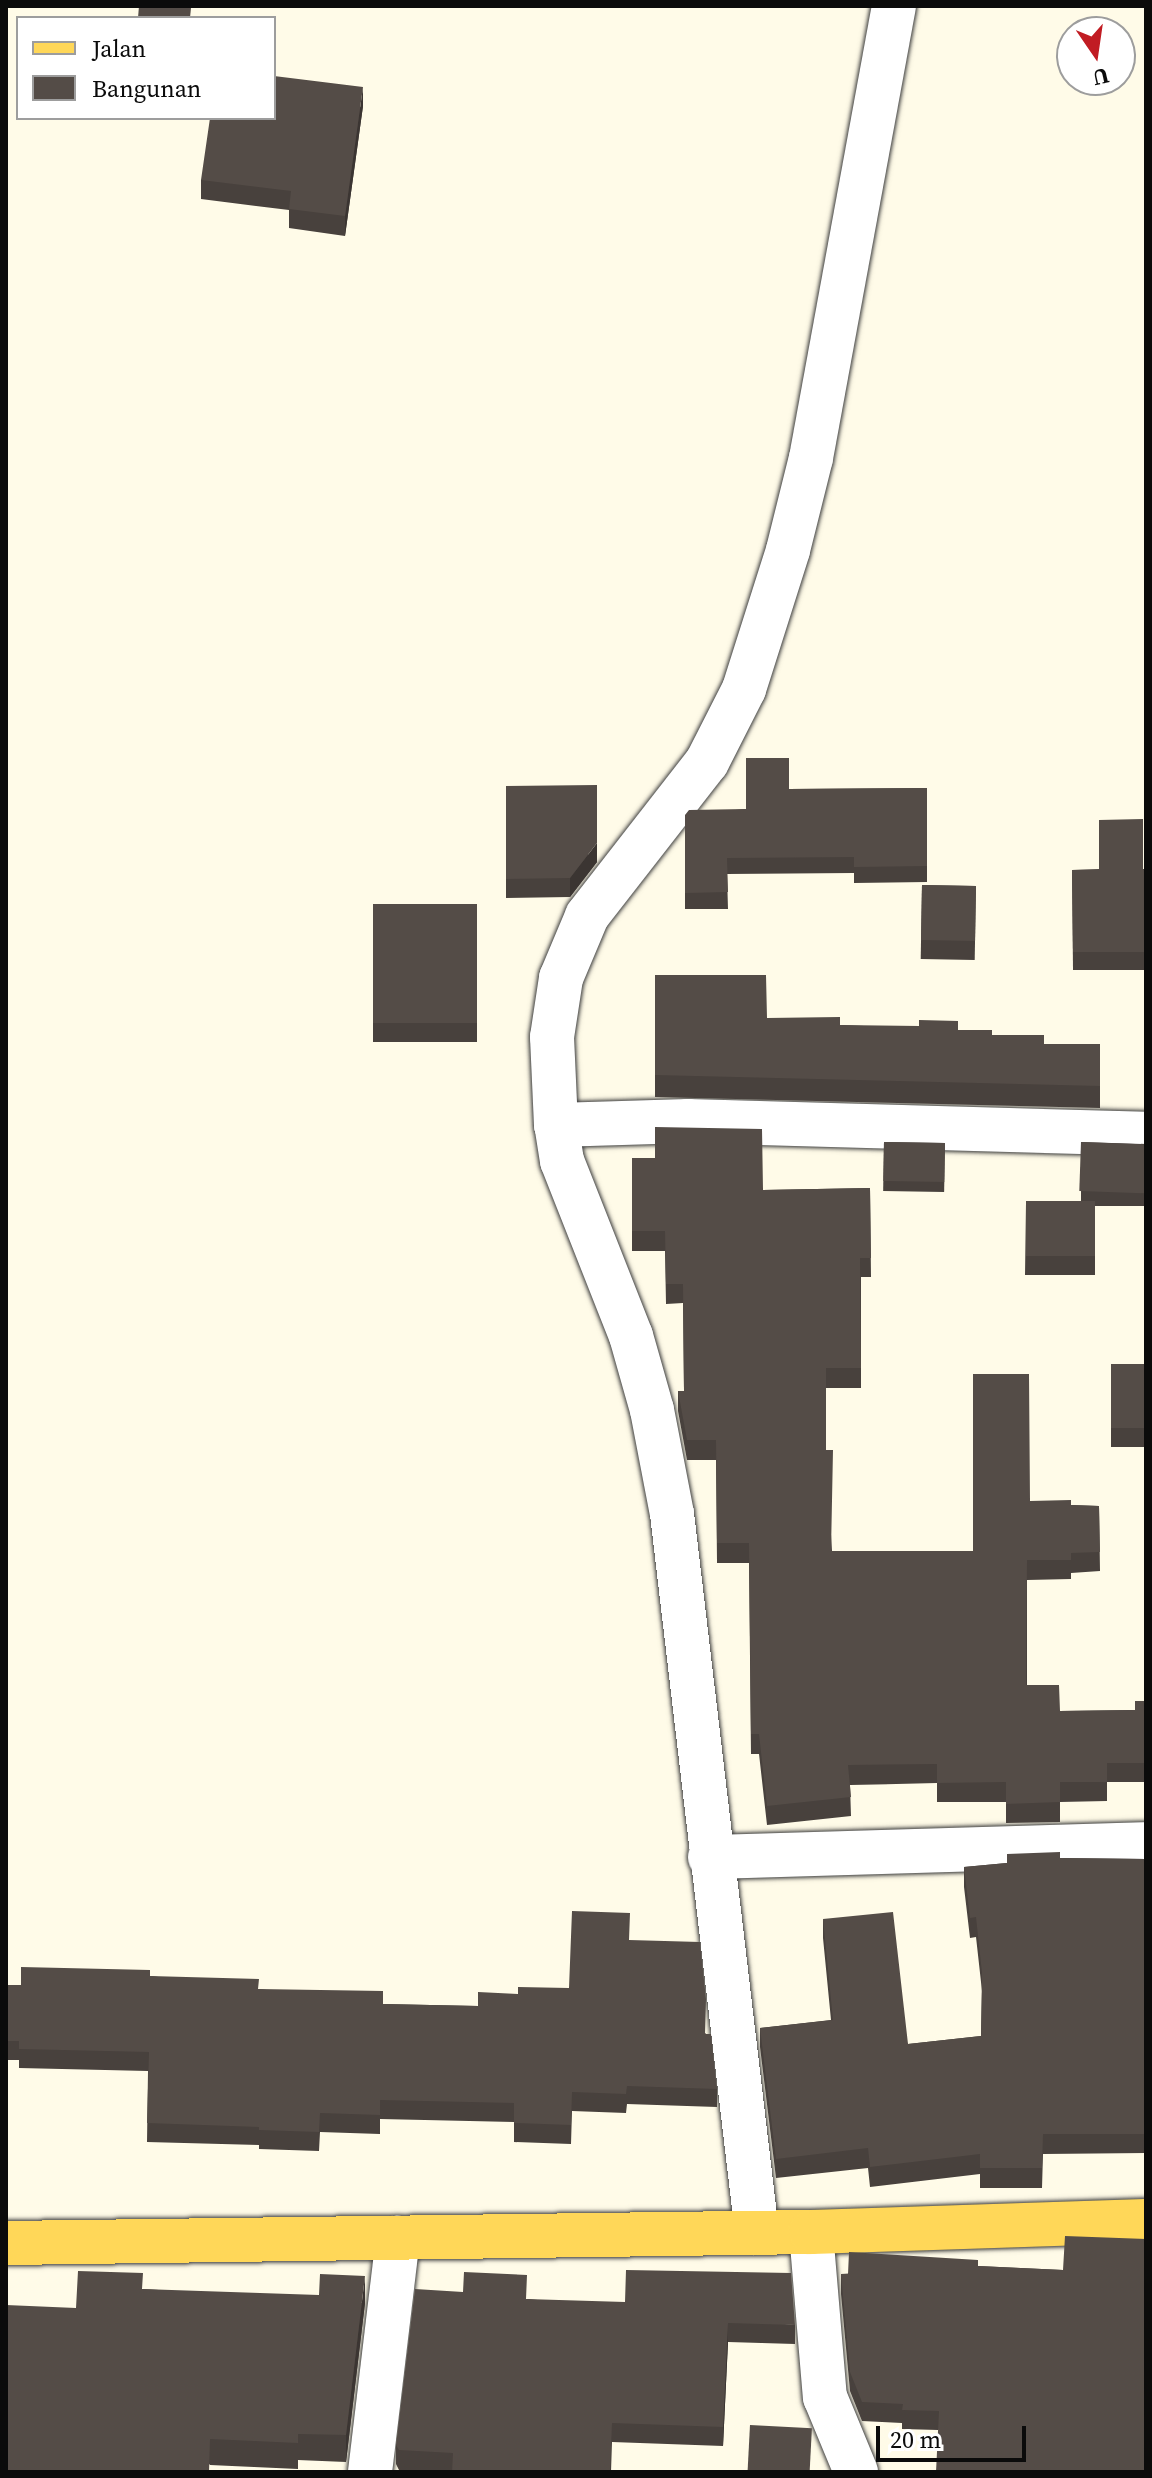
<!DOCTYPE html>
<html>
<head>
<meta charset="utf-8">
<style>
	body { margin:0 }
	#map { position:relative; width:1152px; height:2478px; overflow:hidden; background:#fffbe8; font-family:"Source Serif 4",serif }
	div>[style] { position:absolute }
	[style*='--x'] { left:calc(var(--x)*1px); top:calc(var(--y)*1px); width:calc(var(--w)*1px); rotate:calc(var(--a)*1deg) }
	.roads { filter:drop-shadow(0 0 2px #3e3e3e) drop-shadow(0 0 2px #3e3e3e) }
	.minor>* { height:44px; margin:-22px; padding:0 22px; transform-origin:22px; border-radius:22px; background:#fff }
	.major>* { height:44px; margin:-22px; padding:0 22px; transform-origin:22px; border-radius:22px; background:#ffd758 }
	.wall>* { inset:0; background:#48413d; transform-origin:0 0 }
	.shaded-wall>* { inset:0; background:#3b3532 }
	.building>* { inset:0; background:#544c47; transform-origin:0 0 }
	span { translate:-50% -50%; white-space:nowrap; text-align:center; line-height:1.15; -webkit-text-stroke:8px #fff; paint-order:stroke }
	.frame { position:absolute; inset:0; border:8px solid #0b0b0b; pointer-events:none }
	.legend { position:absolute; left:16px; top:16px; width:260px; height:104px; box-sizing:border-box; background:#fff; border:2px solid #9d9d9d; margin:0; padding:10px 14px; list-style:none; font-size:24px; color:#0b0b0b }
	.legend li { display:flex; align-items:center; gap:16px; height:40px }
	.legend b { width:40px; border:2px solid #9d9d9d }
	.north { position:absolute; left:1056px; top:16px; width:80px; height:80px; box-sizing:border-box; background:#fff; border:2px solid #9d9d9d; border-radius:50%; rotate:167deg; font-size:22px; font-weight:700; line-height:32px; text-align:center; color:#0b0b0b }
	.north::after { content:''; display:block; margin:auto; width:28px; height:36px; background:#c11c23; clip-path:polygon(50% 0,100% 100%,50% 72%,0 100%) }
	.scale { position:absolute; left:876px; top:2426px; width:150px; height:36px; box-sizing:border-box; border:4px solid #0b0b0b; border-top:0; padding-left:10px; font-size:24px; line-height:28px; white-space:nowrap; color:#0b0b0b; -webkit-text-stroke:6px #fff; paint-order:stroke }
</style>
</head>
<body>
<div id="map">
	<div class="roads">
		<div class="minor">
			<div style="--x:556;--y:1125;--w:132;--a:-1.7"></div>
			<div style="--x:688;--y:1121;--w:458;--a:1.6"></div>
			<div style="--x:710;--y:1857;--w:436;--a:-1.7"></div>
			<div style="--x:811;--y:2232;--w:166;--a:85.2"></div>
			<div style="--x:825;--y:2397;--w:81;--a:67.5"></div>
			<div style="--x:757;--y:2233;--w:724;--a:-96.74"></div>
			<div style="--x:672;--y:1514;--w:106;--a:-100.9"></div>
			<div style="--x:652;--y:1410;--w:77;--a:-105.8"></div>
			<div style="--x:631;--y:1336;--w:188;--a:-111.5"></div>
			<div style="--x:562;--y:1161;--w:36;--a:-99"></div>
			<div style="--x:556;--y:1125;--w:88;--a:-92.6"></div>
			<div style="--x:552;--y:1037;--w:60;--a:-81.3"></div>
			<div style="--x:561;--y:978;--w:67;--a:-67.2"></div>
			<div style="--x:587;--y:916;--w:195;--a:-52.1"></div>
			<div style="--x:707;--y:762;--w:82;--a:-63.1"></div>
			<div style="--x:744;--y:689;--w:146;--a:-72.4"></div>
			<div style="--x:788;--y:550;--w:95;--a:-76"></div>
			<div style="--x:811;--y:458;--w:460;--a:-79.6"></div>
			<div style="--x:370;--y:2472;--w:236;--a:-83.2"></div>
		</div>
		<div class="major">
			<div style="--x:6;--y:2243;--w:805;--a:-0.78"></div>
			<div style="--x:811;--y:2232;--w:335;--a:-1.9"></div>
		</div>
	</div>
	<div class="wall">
		<div style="clip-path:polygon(363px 106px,345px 236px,289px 228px,289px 210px,201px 199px,201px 180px)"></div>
		<div style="clip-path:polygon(506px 786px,597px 862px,570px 897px,506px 898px)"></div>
		<div style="clip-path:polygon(927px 788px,927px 882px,854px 883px,854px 873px,727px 874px,728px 909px,685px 909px,685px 815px,746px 809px,789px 789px)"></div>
		<div style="clip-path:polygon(1143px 869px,1146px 869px,1146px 970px,1073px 970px,1072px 870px)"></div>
		<div style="left:922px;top:885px;width:54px;height:74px;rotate:1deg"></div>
		<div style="left:373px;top:904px;width:104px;height:138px"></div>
		<div style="clip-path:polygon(655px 975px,767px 1018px,840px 1025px,958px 1030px,1044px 1044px,1100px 1044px,1100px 1108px,655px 1097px)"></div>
		<div style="left:884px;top:1142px;width:61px;height:49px;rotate:1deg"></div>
		<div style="clip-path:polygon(1081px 1142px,1146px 1144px,1146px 1206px,1095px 1206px,1095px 1275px,1025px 1275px,1026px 1202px,1081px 1202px)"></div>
		<div style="clip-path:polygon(632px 1158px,763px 1190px,870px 1188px,871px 1277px,861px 1277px,861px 1388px,826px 1388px,826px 1450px,832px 1551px,973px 1551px,1030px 1501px,1071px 1505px,1099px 1506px,1100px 1571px,1071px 1573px,1071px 1579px,1027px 1580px,1027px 1685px,1060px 1711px,1135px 1710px,1146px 1701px,1146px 1782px,1107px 1782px,1107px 1801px,1060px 1802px,1060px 1822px,1006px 1823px,1006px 1802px,937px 1802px,937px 1783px,850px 1785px,851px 1816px,767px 1825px,759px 1754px,751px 1754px,749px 1563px,717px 1563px,716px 1460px,687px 1460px,678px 1411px,678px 1391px,684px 1391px,683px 1303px,666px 1304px,665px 1251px,632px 1251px)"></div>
		<div style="left:1146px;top:1364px;width:83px;height:35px;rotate:90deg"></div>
		<div style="clip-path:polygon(1060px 1858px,1146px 1859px,1146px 2153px,1043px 2154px,1042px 2188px,980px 2188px,980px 2174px,870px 2187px,868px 2168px,776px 2178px,760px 2047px,760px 2028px,831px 2020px,823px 1938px,823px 1919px,908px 2044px,981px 2036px,982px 1991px,976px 1937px,970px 1938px,964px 1887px,964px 1867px)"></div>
		<div style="clip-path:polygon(629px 1940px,706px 2034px,717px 2089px,717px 2107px,627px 2104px,626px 2113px,572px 2111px,571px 2144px,514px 2142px,514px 2122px,380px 2119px,380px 2134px,320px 2132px,319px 2151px,259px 2149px,259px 2145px,147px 2142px,148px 2071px,19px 2068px,19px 2060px,6px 2060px,6px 1985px,21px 1985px,150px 1976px,383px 2004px,478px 2006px,518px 1994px,569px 1988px)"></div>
		<div style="clip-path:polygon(1146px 2239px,938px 2430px,902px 2429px,902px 2423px,862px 2421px,850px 2391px,841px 2294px,841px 2274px,978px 2266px,1063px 2270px)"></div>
		<div style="clip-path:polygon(143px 2289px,365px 2303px,346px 2462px,298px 2460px,298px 2469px,210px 2465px,76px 2308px)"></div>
		<div style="clip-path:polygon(527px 2299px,795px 2325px,795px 2344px,728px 2342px,723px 2446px,612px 2442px,611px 2472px,447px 2472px,399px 2470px,396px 2464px,396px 2445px)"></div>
	</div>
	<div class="shaded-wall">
		<div style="clip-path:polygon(363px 87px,363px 106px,345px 236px,345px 216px)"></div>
		<div style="clip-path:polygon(597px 843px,597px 862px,570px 897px,570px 878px)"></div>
		<div style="clip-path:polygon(365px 2276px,365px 2303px,346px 2462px,346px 2435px)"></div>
		<div style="clip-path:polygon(728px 2323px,728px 2342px,723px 2446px,723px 2427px)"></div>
	</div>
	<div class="building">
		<div style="clip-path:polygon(139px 6px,176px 6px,191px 8px,190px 18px,138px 18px)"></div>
		<div style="clip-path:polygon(274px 76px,363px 87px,345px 216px,289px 209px,291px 191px,201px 180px,210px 118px,274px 118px)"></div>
		<div style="clip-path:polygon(746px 758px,789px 758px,789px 789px,927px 788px,927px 866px,854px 867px,854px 857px,727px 858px,728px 892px,685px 893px,685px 815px,689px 810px,746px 809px)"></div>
		<div style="clip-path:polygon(597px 785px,597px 843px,570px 878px,506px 879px,506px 786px)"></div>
		<div style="clip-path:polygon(1143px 819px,1143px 869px,1146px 869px,1146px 952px,1073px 952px,1072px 870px,1099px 869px,1099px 820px)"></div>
		<div style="left:922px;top:885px;width:54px;height:55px;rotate:1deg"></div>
		<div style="left:373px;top:904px;width:104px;height:119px"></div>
		<div style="clip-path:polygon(655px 975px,766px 975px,767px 1018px,840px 1017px,840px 1025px,919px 1026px,919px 1020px,958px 1021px,958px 1030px,992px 1030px,992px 1035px,1044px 1035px,1044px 1044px,1100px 1044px,1100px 1086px,655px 1075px)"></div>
		<div style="clip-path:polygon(655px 1127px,762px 1129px,763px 1190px,870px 1188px,871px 1258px,860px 1258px,861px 1368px,826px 1368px,826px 1450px,833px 1450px,831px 1551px,973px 1551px,973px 1374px,1029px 1374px,1030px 1501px,1071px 1500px,1071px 1505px,1099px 1506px,1100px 1552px,1071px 1553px,1071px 1560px,1027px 1560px,1026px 1685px,1059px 1685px,1060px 1711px,1135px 1710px,1135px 1701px,1146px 1701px,1146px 1763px,1107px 1763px,1107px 1782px,1060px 1782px,1060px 1802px,1006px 1804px,1006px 1782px,937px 1783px,937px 1764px,848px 1765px,851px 1797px,767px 1806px,759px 1734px,751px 1734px,749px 1543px,717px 1543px,716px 1440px,687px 1440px,678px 1391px,684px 1391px,683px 1284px,666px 1284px,665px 1231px,632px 1231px,632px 1158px,655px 1158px)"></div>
		<div style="left:884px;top:1142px;width:61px;height:39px;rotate:1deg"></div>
		<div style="left:1081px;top:1142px;width:65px;height:49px;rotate:2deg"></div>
		<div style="left:1095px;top:1201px;width:55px;height:69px;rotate:90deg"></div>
		<div style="left:1146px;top:1364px;width:64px;height:35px;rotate:90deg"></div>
		<div style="clip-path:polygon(1060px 1852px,1060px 1858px,1146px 1859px,1146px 2134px,1043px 2134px,1042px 2168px,980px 2168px,980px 2154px,870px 2167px,868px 2148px,776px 2159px,760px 2028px,833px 2020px,823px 1919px,893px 1912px,908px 2044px,981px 2036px,982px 1973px,976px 1917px,970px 1918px,964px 1867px,1007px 1863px,1007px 1854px)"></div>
		<div style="clip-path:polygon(572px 1911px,630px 1913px,629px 1940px,700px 1942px,706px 1999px,705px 2034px,711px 2034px,717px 2089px,627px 2086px,626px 2094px,572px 2092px,571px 2125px,514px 2123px,514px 2103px,380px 2100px,380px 2115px,320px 2113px,319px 2132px,259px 2130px,259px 2127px,147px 2123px,149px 2052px,19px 2049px,19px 2041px,6px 2041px,6px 1985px,21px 1985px,21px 1967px,150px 1970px,150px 1976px,259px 1979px,258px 1989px,383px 1991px,383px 2004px,478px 2006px,478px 1992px,518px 1994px,518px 1987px,569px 1988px)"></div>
		<div style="clip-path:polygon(1065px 2236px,1146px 2239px,1146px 2472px,936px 2472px,939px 2411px,902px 2410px,903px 2404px,862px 2402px,850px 2372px,841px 2274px,848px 2274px,849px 2252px,978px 2260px,978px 2266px,1063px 2270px)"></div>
		<div style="clip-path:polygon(626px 2270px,791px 2273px,795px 2325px,728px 2323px,723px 2427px,612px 2423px,610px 2472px,452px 2472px,453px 2453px,399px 2450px,396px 2445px,415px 2289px,463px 2292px,464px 2272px,527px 2275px,526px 2299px,625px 2302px)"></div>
		<div style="clip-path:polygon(78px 2271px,143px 2273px,142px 2289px,319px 2295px,320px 2274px,365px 2276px,346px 2435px,298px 2434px,298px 2443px,210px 2439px,209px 2472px,6px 2472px,6px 2305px,76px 2308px)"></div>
		<div style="left:750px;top:2425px;width:62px;height:47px;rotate:3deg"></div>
	</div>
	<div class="frame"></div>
	<ul class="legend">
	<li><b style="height:10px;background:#ffd758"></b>Jalan</li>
	<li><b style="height:22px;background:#544c47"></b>Bangunan</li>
	</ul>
	<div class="north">U</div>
	<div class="scale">20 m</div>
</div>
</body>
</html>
